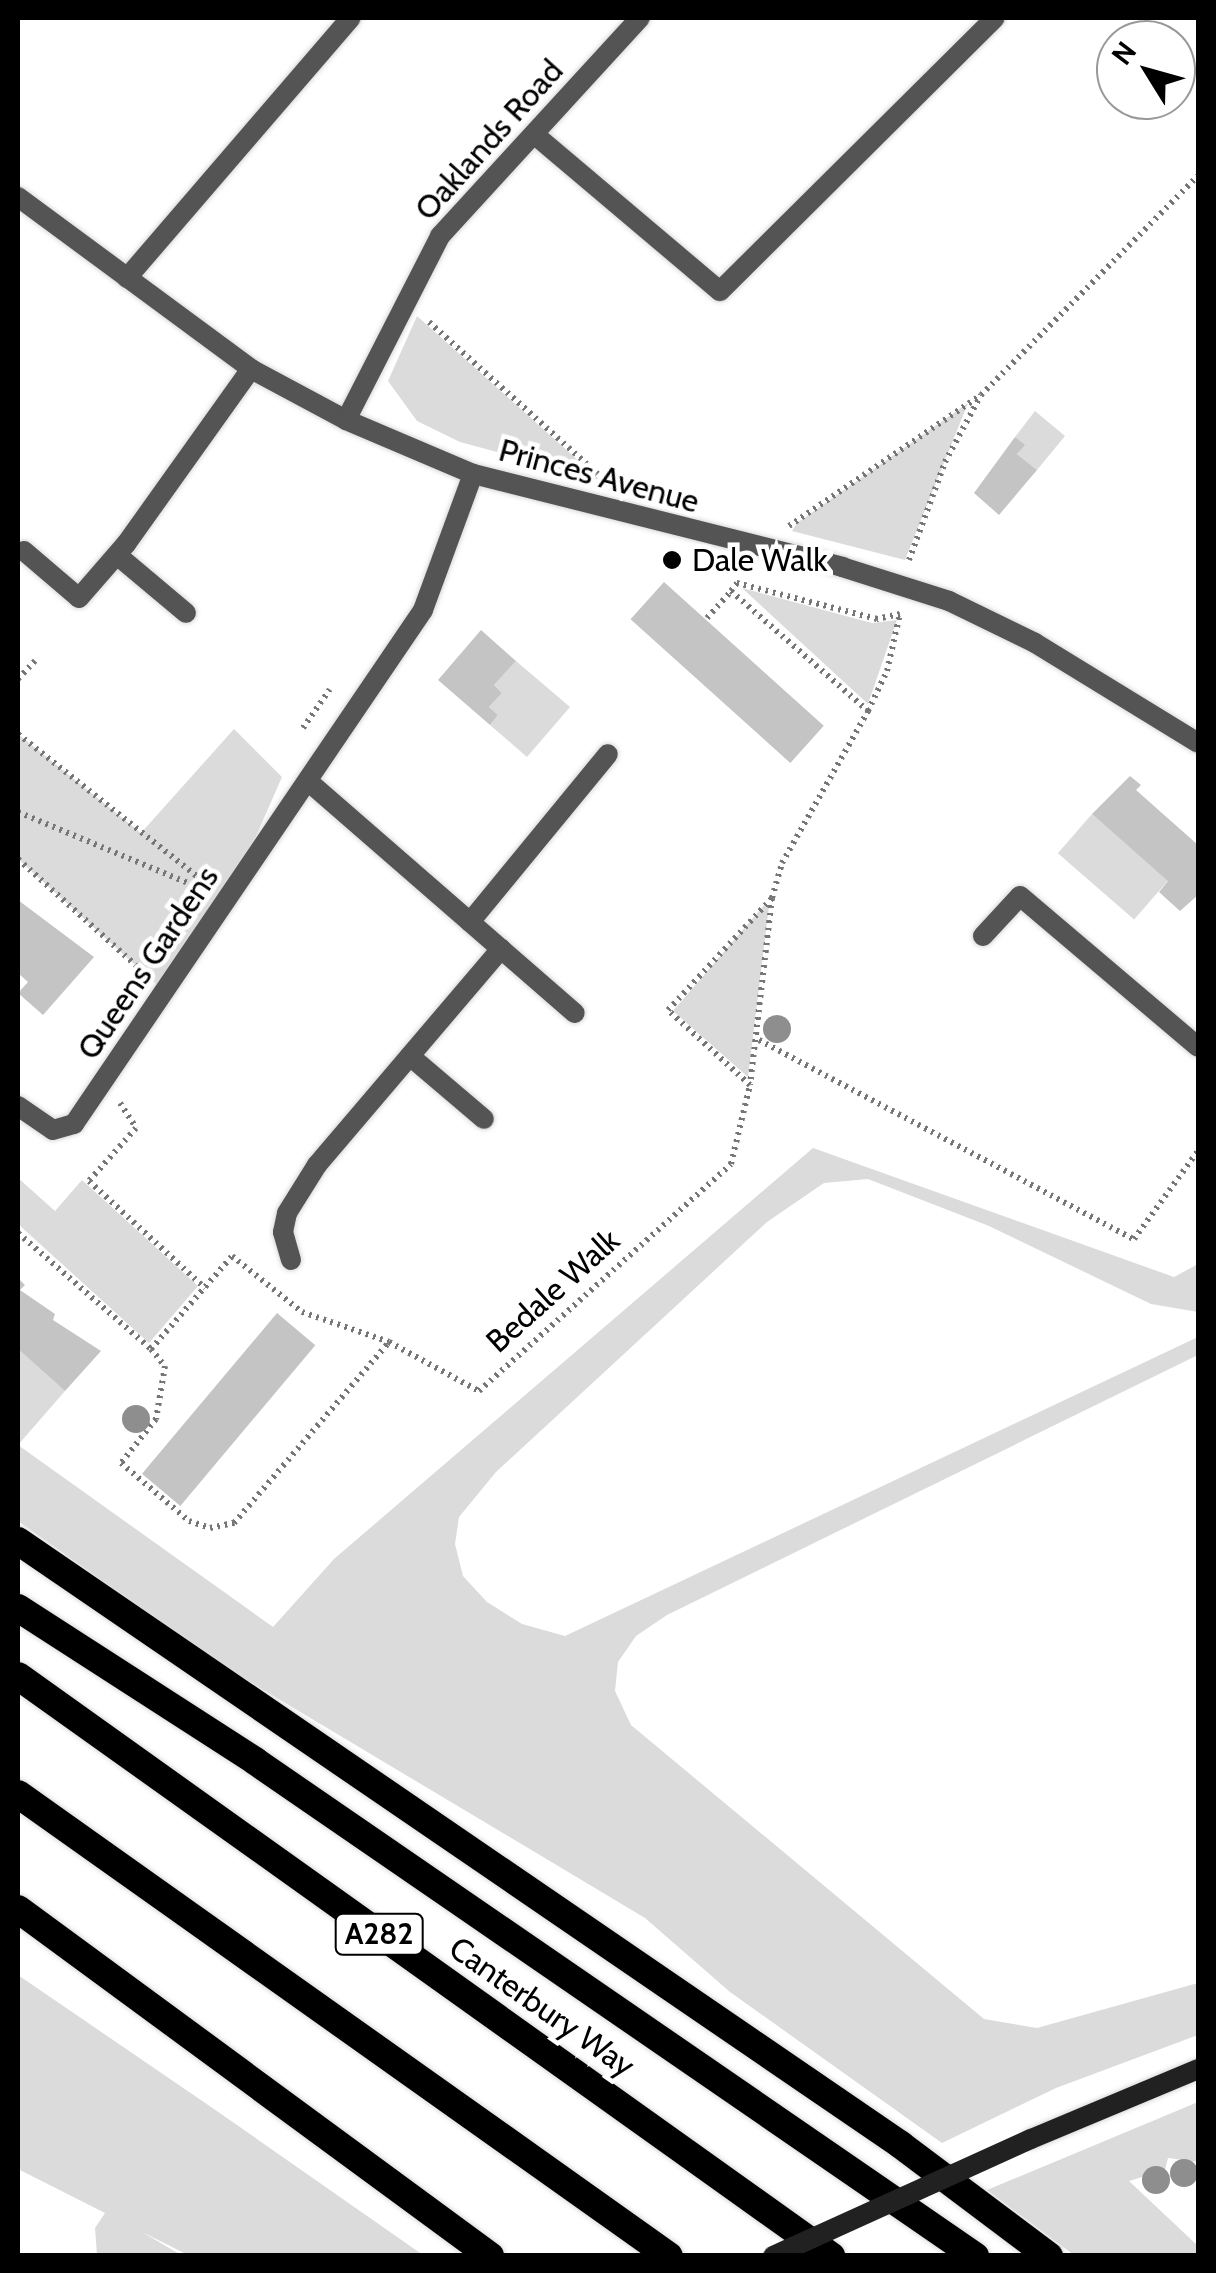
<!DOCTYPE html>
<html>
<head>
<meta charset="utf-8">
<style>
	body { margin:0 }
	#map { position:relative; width:1216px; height:2273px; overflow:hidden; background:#fff; font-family:Cabin,sans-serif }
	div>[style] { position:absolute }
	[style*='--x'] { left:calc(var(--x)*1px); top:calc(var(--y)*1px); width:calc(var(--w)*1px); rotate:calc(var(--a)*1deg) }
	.green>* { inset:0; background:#dbdbdb; transform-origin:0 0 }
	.building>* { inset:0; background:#c4c4c4; transform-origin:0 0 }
	.path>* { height:6px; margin-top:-3px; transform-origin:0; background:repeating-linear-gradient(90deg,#767676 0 2.5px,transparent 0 7.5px) }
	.roads { filter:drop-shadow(0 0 2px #dbdbdb) drop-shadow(0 0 2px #dbdbdb) }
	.service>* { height:20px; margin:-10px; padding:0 10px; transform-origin:10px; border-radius:10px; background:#545454 }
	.minor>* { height:20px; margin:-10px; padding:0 10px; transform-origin:10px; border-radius:10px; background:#545454 }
	.secondary>* { height:20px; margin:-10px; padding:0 10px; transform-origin:10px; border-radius:10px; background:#212121 }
	.trunk>* { height:28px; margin:-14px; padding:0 14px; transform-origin:14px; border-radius:14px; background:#000 }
	.secondary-bridge>* { height:20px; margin:-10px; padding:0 10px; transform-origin:10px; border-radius:10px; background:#212121 }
	.trees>* { width:28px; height:28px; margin:-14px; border-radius:50%; background:#8e8e8e }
	.dots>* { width:28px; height:28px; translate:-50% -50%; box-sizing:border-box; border:5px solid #fff; border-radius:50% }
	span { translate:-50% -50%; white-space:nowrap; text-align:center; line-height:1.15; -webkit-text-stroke:9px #fff; paint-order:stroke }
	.shield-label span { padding:2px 8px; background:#fff; border:2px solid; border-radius:8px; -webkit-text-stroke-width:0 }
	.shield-label { font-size:30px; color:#000; font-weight:700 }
	.street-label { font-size:32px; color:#000 }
	.poi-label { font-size:32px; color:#000 }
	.left { translate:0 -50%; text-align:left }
	.frame { position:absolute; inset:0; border:20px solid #000; pointer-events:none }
	.north { position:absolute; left:1096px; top:20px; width:100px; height:100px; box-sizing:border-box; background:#fff; border:2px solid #999; border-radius:50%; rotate:307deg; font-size:28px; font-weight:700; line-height:40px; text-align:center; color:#000 }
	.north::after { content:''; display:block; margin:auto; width:35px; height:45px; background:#000; clip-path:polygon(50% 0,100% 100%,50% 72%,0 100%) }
</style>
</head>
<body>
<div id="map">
	<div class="green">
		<div style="clip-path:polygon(417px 316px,600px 480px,460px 442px,417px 421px,388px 381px)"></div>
		<div style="clip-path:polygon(968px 403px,905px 560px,792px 531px,797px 523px)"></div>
		<div style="clip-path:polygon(1035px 411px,1065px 436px,1037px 470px,1017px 454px,1024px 445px,1015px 437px)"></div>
		<div style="clip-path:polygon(742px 588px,872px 623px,897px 620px,868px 704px)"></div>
		<div style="clip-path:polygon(516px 661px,570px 707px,527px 757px,490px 725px,498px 715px,489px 707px,502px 693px,494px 685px)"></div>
		<div style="clip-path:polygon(234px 729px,282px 777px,228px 900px,166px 993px,18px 859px,18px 734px,141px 833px)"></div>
		<div style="left:1092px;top:814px;width:101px;height:52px;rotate:41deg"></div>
		<div style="clip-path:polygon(765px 904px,769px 906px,748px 1077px,673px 1011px)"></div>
		<div style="clip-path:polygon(813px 1148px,1174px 1277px,1198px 1264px,1198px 1312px,1151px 1304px,989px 1226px,868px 1179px,824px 1183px,767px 1222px,496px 1472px,459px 1517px,455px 1544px,463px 1576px,487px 1602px,522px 1624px,565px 1636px,1198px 1337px,1198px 1355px,667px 1615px,636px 1636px,618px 1662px,615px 1691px,631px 1725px,984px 2019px,1037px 2028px,1198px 1983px,1198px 2035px,1056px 2088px,942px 2143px,730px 1992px,645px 1918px,220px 1664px,18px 1521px,18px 1349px,65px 1391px,18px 1445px,273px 1627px,334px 1559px)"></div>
		<div style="clip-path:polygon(18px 1178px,55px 1211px,82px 1180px,198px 1286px,149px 1343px,18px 1224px)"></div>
		<div style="clip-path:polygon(18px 1975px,214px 2109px,423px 2255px,188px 2255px,142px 2232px,181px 2255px,97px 2255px,95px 2228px,105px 2213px,18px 2169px)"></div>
		<div style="clip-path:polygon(1198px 2102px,1198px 2162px,1168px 2158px,1165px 2170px,1129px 2181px,1198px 2246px,1198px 2255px,1074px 2255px,987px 2190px)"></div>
	</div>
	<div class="building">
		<div style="clip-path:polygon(1015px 437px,1025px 445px,1017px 454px,1037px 470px,999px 515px,974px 493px)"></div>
		<div style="left:664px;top:582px;width:215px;height:50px;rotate:42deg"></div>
		<div style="clip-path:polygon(481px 630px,516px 661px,494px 685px,502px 693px,489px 707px,498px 715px,490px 725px,438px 680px)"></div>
		<div style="clip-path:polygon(1130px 776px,1141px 785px,1136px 790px,1198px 845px,1198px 895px,1180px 911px,1159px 892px,1168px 881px,1092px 814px)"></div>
		<div style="clip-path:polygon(18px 900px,94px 957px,43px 1015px,18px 993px,28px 982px,18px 973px)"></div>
		<div style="clip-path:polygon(18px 1278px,25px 1285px,20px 1290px,55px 1314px,53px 1320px,101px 1351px,65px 1391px,18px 1349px)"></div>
		<div style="left:277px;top:1313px;width:50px;height:210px;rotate:40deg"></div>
	</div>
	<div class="path">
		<div style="--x:429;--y:322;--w:227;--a:42"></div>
		<div style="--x:789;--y:526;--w:232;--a:-34.3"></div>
		<div style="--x:909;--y:560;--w:104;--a:-69.8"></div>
		<div style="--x:945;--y:462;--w:76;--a:-61.8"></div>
		<div style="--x:981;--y:395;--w:308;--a:-45.3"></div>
		<div style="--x:707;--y:618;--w:36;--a:-48"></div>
		<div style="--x:18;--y:679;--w:25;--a:-47"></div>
		<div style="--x:303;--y:728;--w:47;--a:-55.3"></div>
		<div style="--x:18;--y:734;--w:238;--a:38.5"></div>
		<div style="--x:18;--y:812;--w:199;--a:22.7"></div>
		<div style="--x:18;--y:859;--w:169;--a:42.1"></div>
		<div style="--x:772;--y:898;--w:36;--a:-74"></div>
		<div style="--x:782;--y:863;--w:175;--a:-60.5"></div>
		<div style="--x:868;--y:711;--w:44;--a:-64.6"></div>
		<div style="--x:887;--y:671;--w:58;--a:-77.2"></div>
		<div style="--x:900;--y:614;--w:24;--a:168"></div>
		<div style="--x:877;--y:619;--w:145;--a:-165.6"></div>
		<div style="--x:737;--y:583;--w:10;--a:127"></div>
		<div style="--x:731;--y:591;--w:182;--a:41.2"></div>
		<div style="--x:759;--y:1040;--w:425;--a:28"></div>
		<div style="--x:1134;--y:1239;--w:109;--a:-54"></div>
		<div style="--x:120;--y:1103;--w:30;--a:57"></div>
		<div style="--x:136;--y:1128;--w:71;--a:131.6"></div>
		<div style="--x:89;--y:1181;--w:158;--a:42.7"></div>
		<div style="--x:18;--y:1233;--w:176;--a:41.1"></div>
		<div style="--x:151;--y:1349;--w:123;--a:-48.9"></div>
		<div style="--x:232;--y:1256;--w:90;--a:38.7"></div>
		<div style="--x:302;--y:1312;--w:92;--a:19"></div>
		<div style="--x:151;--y:1349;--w:22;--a:51"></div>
		<div style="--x:165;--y:1366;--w:54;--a:99.6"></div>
		<div style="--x:156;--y:1419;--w:56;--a:128.5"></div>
		<div style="--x:121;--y:1463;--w:89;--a:40.5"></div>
		<div style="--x:189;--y:1521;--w:22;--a:18"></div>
		<div style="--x:210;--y:1528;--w:25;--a:-12"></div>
		<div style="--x:234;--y:1523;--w:238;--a:-49.4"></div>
		<div style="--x:389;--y:1342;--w:102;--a:28.6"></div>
		<div style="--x:479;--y:1391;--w:339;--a:-42"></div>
		<div style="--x:731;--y:1164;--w:81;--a:-76.5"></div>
		<div style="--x:750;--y:1085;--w:111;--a:-137.6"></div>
		<div style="--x:668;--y:1010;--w:153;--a:-47.1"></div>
		<div style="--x:772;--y:898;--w:188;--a:96.7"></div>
	</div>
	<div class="roads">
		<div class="service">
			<div style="--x:534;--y:134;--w:243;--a:40.2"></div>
			<div style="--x:720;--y:291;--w:387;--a:-44.8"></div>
			<div style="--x:127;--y:278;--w:343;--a:-49.3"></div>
			<div style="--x:24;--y:551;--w:72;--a:40.5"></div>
			<div style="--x:117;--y:555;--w:90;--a:40"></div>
			<div style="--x:983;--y:936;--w:54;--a:-47.2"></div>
			<div style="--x:1020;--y:896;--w:233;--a:40.3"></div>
			<div style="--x:410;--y:1056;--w:97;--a:40.4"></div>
			<div style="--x:291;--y:1260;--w:29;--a:-106"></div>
			<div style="--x:283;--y:1232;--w:19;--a:-78"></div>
			<div style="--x:287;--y:1213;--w:57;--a:-58"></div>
		</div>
		<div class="minor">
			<div style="--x:18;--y:197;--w:290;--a:36.4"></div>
			<div style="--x:251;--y:369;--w:108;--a:28.2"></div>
			<div style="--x:346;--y:420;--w:138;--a:23"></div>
			<div style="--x:473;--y:474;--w:381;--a:14.1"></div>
			<div style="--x:842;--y:567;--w:112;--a:17.6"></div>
			<div style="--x:949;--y:601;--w:96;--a:26"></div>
			<div style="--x:1035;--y:643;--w:191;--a:31.5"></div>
			<div style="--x:346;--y:420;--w:207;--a:-62.9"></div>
			<div style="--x:440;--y:236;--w:296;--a:-47.5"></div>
			<div style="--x:79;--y:598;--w:72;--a:-49"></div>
			<div style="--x:126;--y:544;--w:215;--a:-54.5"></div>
			<div style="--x:309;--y:782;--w:352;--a:41"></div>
			<div style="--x:470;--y:922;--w:217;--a:-50.6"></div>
			<div style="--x:18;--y:1106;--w:42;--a:34.4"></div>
			<div style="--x:53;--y:1130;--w:22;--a:-16"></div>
			<div style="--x:74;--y:1124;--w:621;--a:-55.82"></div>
			<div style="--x:423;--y:610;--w:145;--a:-69.8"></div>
			<div style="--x:317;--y:1165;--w:284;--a:-49.6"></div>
		</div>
		<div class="secondary">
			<div style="--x:1031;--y:2139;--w:181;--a:-22.7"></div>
		</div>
		<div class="trunk">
			<div style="--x:18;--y:1541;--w:1070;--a:34.37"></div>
			<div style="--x:901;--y:2145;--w:185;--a:36.9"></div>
			<div style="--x:18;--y:1608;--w:282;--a:32.8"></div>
			<div style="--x:255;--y:1761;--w:874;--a:34.51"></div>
			<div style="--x:18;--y:1676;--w:999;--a:35.5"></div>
			<div style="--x:18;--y:1794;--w:798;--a:35.36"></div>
			<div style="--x:18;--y:1909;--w:586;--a:36.32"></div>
		</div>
	</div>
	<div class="secondary-bridge">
		<div style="--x:773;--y:2256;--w:283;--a:-24.4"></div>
	</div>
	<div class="trees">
		<div style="left:777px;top:1029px"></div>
		<div style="left:136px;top:1419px"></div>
		<div style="left:1184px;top:2173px"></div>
		<div style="left:1156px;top:2180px"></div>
	</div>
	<div class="dots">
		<div style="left:672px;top:560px;background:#000"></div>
	</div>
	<div class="shield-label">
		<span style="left:379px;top:1934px">A282</span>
	</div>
	<div class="street-label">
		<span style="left:489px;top:140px;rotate:-48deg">Oaklands Road</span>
		<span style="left:599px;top:476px;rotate:15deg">Princes Avenue</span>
		<span style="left:148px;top:963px;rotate:-56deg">Queens Gardens</span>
		<span style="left:553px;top:1291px;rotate:-42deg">Bedale Walk</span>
		<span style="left:542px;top:2007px;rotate:35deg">Canterbury Way</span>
	</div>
	<div class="poi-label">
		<span class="left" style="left:692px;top:560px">Dale Walk</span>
	</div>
	<div class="frame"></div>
	<div class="north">N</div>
</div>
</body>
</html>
